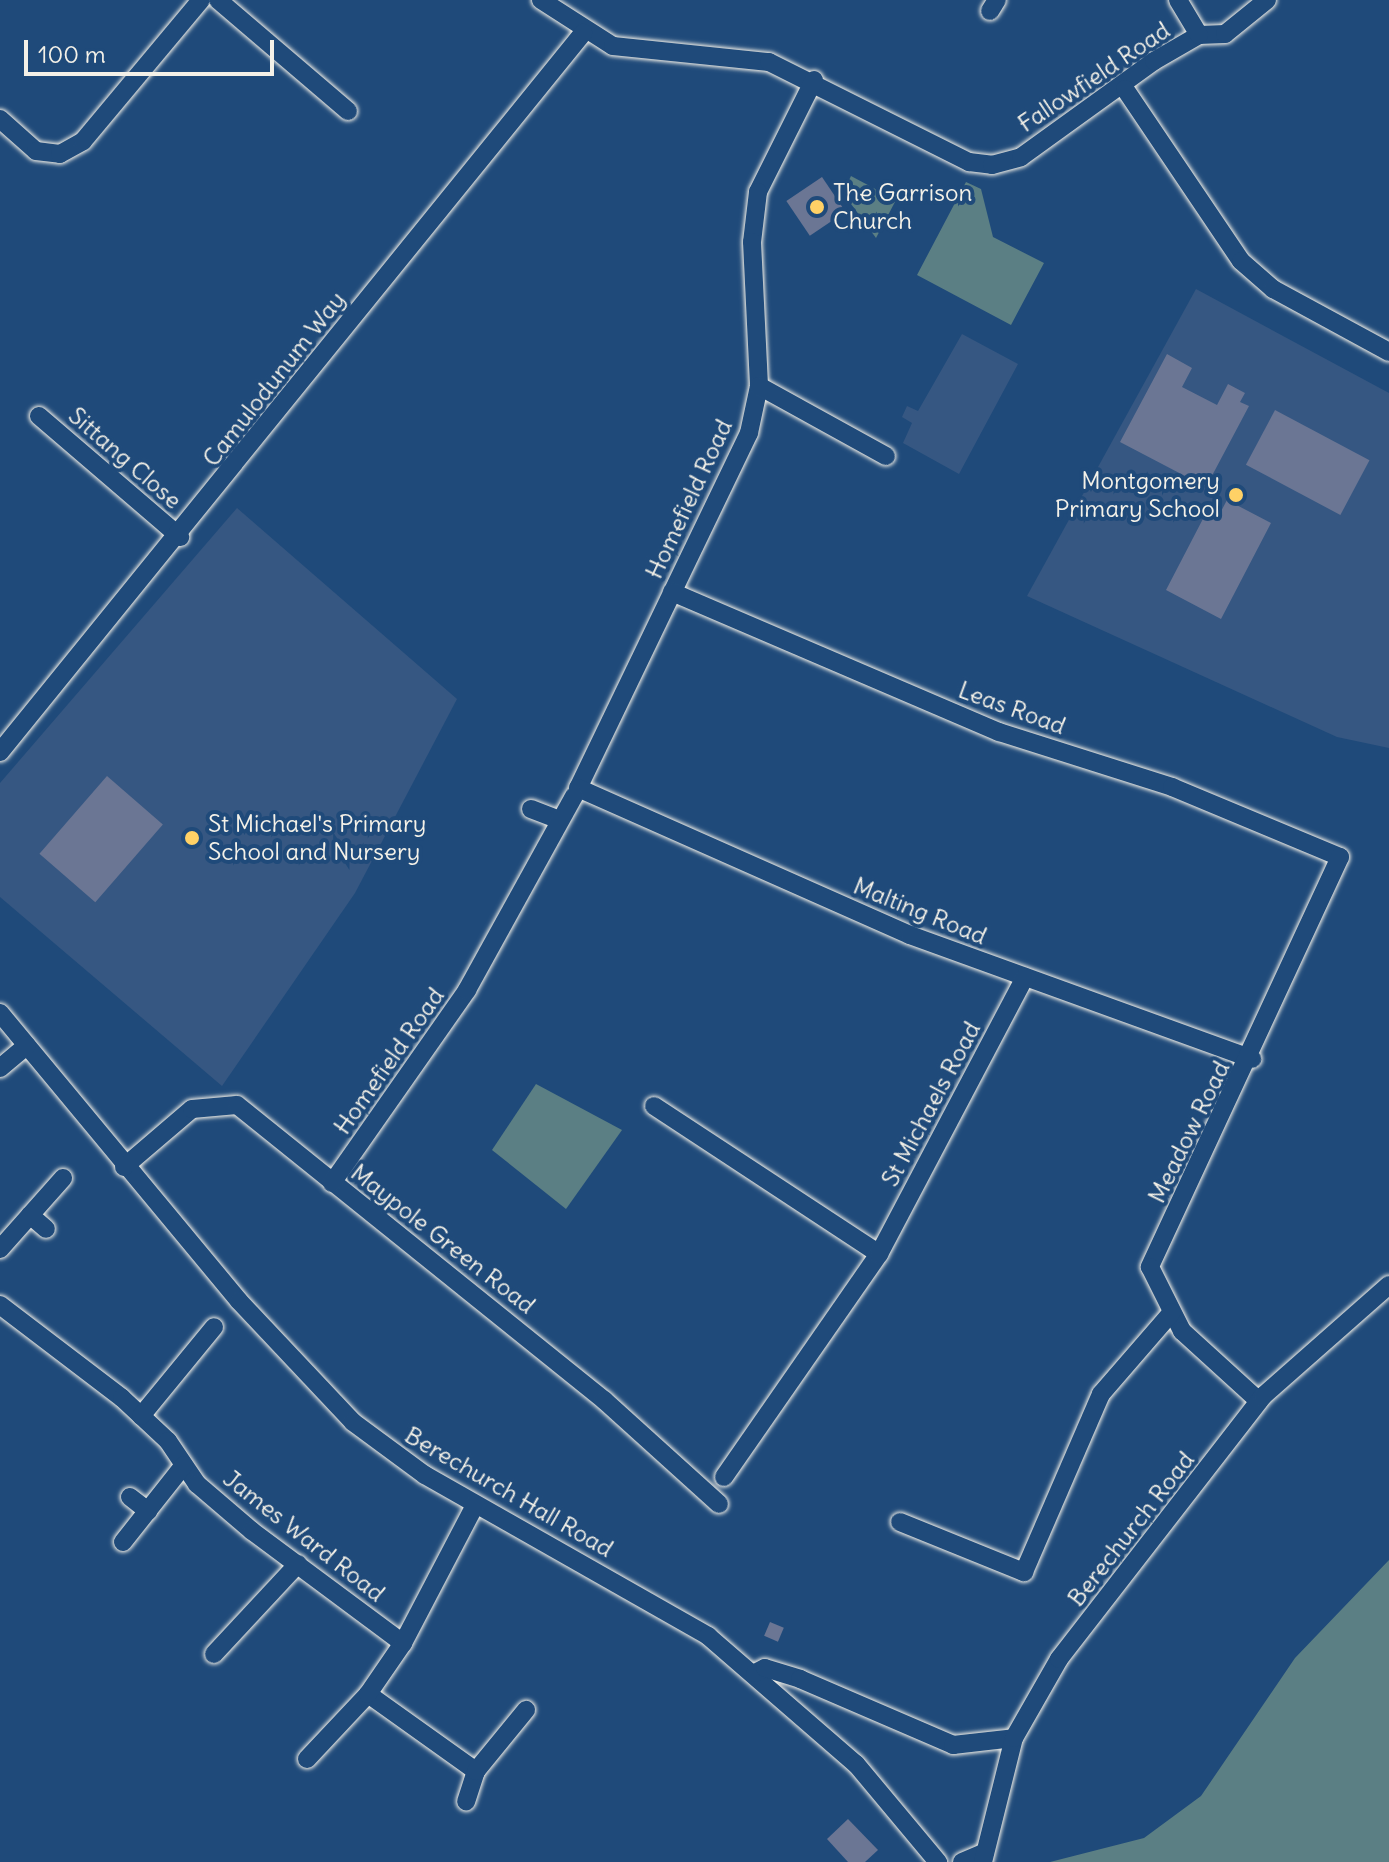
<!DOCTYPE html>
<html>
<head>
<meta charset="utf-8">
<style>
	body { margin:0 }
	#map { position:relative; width:1389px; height:1862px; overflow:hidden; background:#1f4a7a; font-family:Delius,sans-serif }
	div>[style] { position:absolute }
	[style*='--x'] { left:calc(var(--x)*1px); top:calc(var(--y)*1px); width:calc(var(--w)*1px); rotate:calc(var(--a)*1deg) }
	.built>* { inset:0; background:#365782 }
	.green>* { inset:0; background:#5b7f84 }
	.building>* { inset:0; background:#6b7694; transform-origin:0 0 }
	.roads { filter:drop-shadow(0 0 2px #f4f1e8) drop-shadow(0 0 2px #f4f1e8) }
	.minor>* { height:18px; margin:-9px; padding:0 9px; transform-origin:9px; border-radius:9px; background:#1f4a7a }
	.dots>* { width:22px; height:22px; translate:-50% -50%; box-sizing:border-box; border:4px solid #1f4a7a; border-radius:50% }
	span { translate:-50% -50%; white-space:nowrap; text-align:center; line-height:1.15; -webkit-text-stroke:8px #1f4a7a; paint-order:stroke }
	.street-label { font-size:24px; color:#f4f1e8 }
	.poi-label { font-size:24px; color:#f4f1e8 }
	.left { translate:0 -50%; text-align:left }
	.right { translate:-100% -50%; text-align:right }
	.scale { position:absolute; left:24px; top:40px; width:250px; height:36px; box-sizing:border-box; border:4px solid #f4f1e8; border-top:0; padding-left:10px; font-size:24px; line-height:28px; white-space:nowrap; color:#f4f1e8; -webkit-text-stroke:6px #1f4a7a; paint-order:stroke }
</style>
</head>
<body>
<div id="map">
	<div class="built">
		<div style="clip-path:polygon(1196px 289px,1389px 393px,1389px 748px,1337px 737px,1027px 596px)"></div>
		<div style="clip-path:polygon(962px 334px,1018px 364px,959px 474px,903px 443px,912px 423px,902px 417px,907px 406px,918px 411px)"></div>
		<div style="clip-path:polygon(237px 508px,457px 699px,355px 893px,222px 1086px,0 897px,0 783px)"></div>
	</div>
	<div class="green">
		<div style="clip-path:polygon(851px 176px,896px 200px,876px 238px,843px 193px)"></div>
		<div style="clip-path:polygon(966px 182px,981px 189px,993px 237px,1044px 263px,1011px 325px,917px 275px)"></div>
		<div style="clip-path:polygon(536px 1084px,622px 1130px,566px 1209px,492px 1150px)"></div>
		<div style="clip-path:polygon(1389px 1560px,1389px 1862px,1050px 1862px,1144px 1838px,1201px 1796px,1295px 1658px)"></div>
	</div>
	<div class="building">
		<div style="left:822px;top:177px;width:42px;height:43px;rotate:56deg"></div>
		<div style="clip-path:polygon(1167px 354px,1192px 368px,1182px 387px,1217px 405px,1228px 384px,1245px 393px,1240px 402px,1249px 406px,1206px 487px,1120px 442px)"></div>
		<div style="left:1275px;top:410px;width:107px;height:62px;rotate:28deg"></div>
		<div style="clip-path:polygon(1227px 500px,1271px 523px,1221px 619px,1166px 590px,1206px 513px,1217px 519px)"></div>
		<div style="left:107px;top:776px;width:74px;height:103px;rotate:41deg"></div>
		<div style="left:770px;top:1622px;width:15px;height:15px;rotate:23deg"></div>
		<div style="clip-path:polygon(848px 1819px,878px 1850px,865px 1862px,848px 1862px,827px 1839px)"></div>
	</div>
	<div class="roads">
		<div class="minor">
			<div style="--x:218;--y:0;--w:171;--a:40.5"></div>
			<div style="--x:541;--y:0;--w:85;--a:32.6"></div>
			<div style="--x:613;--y:46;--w:157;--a:5.9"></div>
			<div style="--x:769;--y:62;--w:224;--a:26.6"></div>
			<div style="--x:969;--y:162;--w:23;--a:7"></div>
			<div style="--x:992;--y:165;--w:30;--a:-15"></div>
			<div style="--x:1021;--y:157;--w:164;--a:-35.8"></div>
			<div style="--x:1154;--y:61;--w:52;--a:-30"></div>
			<div style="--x:1199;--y:35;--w:26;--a:-2"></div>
			<div style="--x:1225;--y:34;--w:54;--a:-39"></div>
			<div style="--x:1178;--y:0;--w:41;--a:59"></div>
			<div style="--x:990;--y:11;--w:13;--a:-58"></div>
			<div style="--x:814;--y:80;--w:125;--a:116.6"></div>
			<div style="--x:758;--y:192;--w:50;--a:96.8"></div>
			<div style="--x:752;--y:242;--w:144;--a:87.2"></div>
			<div style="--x:759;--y:386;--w:48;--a:102"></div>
			<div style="--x:749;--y:433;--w:394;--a:115.7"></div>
			<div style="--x:578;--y:788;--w:363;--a:23.9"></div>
			<div style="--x:910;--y:935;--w:364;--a:19.9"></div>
			<div style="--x:1125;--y:89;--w:207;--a:56"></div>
			<div style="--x:1241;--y:261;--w:43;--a:41.2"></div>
			<div style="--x:1273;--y:289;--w:132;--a:28.5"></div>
			<div style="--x:0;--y:119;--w:48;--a:41.6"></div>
			<div style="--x:36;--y:151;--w:24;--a:7"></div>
			<div style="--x:60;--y:154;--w:26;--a:-29"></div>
			<div style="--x:83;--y:141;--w:184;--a:-50.1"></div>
			<div style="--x:759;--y:386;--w:145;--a:28.9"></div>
			<div style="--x:39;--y:416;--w:186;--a:40.6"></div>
			<div style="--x:672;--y:592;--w:356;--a:23.2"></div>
			<div style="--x:999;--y:732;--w:182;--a:17.6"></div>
			<div style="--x:1172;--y:787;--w:182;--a:22.6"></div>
			<div style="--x:1340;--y:857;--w:452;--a:114.9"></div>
			<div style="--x:1150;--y:1267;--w:72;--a:63.4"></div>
			<div style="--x:1182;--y:1331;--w:104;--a:42.3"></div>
			<div style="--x:0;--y:752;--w:926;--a:-50.96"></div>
			<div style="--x:531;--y:809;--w:31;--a:21"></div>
			<div style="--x:0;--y:1013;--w:374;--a:50.3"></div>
			<div style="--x:239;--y:1301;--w:166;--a:46.7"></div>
			<div style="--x:353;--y:1422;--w:89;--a:36.4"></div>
			<div style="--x:425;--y:1475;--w:326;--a:29.6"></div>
			<div style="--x:708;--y:1636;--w:196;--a:40.9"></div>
			<div style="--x:856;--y:1764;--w:128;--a:50.1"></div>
			<div style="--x:0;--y:1068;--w:35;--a:-40"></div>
			<div style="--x:654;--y:1106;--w:269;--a:33.3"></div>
			<div style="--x:124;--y:1167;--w:89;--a:-40.5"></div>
			<div style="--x:192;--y:1109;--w:45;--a:-5.1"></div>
			<div style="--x:237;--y:1105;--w:471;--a:38.8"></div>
			<div style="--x:604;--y:1400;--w:155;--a:42.1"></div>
			<div style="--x:332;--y:1183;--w:236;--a:-55"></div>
			<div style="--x:467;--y:990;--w:222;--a:-61.1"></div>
			<div style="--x:30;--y:1215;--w:21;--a:41"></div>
			<div style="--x:0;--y:1249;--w:95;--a:-48.4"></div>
			<div style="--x:0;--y:1305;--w:153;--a:37.3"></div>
			<div style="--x:122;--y:1398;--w:63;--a:43.1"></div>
			<div style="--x:168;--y:1441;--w:52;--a:56"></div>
			<div style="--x:197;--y:1484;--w:72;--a:40.5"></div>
			<div style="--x:252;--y:1531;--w:188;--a:36.6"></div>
			<div style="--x:141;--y:1416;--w:115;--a:-50.6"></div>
			<div style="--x:724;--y:1477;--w:272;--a:-55.2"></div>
			<div style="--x:879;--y:1254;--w:313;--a:-62.2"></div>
			<div style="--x:130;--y:1497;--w:23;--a:38"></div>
			<div style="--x:900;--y:1522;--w:134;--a:22"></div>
			<div style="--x:1024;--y:1572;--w:194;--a:-66.6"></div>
			<div style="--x:1101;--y:1394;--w:108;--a:-49.1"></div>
			<div style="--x:123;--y:1542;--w:98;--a:-51.6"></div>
			<div style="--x:214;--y:1654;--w:123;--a:-47"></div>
			<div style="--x:755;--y:1673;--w:11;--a:-27"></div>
			<div style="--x:765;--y:1668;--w:37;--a:17"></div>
			<div style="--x:800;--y:1679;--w:167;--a:23.3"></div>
			<div style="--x:953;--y:1745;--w:61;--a:-6.5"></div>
			<div style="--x:368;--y:1694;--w:133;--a:35.5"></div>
			<div style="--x:476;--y:1771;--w:32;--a:108"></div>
			<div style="--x:307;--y:1759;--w:89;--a:-46.8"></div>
			<div style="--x:368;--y:1694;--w:62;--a:-55.5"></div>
			<div style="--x:403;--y:1643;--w:156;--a:-62.4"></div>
			<div style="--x:476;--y:1771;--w:79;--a:-50.7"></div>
			<div style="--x:962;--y:1862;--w:25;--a:-23"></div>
			<div style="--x:983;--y:1862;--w:128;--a:-76"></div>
			<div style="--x:1014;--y:1738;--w:91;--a:-60.3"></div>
			<div style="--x:1059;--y:1659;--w:333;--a:-52.2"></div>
			<div style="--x:1263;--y:1396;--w:168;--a:-41.4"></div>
		</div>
	</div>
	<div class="dots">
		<div style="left:817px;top:207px;background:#ffd166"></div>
		<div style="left:1236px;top:495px;background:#ffd166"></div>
		<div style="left:192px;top:838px;background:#ffd166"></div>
	</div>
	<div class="street-label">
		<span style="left:1094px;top:77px;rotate:-34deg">Fallowfield Road</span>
		<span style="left:274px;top:379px;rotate:-52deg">Camulodunum Way</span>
		<span style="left:125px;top:458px;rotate:41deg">Sittang Close</span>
		<span style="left:689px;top:499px;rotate:-65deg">Homefield Road</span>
		<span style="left:1012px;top:708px;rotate:20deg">Leas Road</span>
		<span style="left:920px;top:911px;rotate:22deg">Malting Road</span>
		<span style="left:389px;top:1061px;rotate:-55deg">Homefield Road</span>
		<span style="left:931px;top:1104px;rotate:-62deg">St Michaels Road</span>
		<span style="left:1189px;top:1132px;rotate:-64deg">Meadow Road</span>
		<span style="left:443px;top:1239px;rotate:38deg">Maypole Green Road</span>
		<span style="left:509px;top:1492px;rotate:30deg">Berechurch Hall Road</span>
		<span style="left:1131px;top:1529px;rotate:-52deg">Berechurch Road</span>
		<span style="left:304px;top:1536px;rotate:38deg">James Ward Road</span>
	</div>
	<div class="poi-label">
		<span class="left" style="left:833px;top:207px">The Garrison<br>Church</span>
		<span class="right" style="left:1220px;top:495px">Montgomery<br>Primary School</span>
		<span class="left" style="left:208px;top:838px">St Michael's Primary<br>School and Nursery</span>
	</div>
	<div class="scale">100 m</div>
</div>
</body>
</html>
